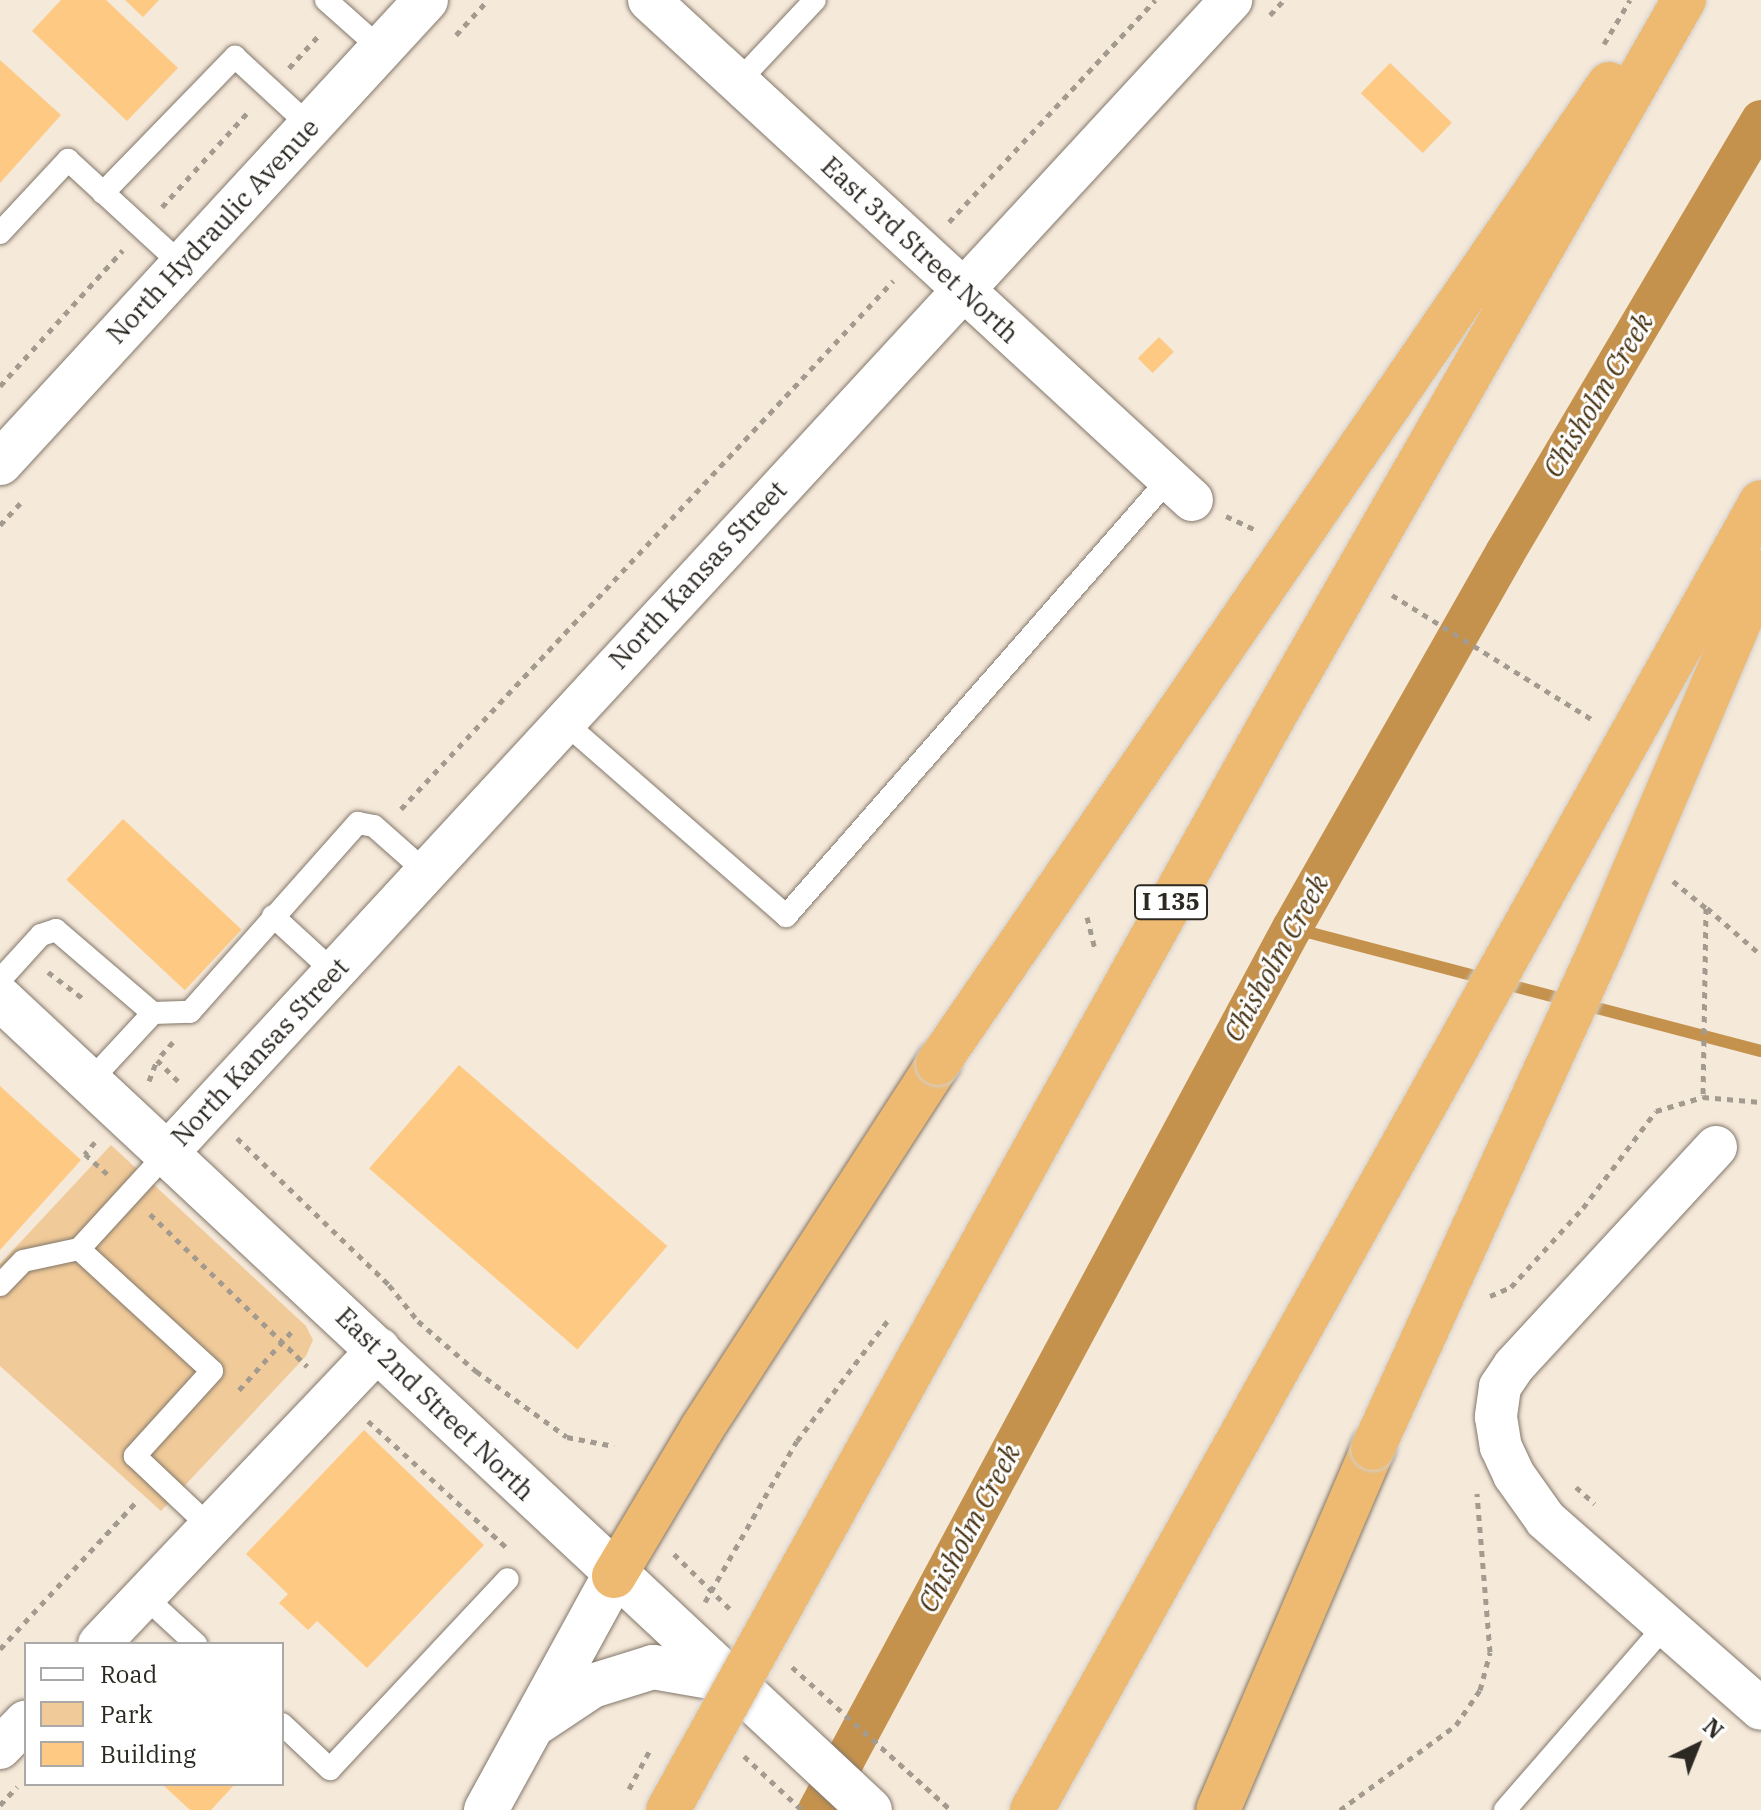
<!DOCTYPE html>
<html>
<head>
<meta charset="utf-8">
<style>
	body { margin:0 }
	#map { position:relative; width:1761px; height:1810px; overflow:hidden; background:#f5e9da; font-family:"IBM Plex Serif",serif }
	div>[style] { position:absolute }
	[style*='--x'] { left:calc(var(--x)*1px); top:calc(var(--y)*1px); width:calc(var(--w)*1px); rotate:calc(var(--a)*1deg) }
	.green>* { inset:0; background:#f0ca99 }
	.stream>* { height:12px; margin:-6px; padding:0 6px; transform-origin:6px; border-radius:6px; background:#c4924d }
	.canal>* { height:40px; margin:-20px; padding:0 20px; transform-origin:20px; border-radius:20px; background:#c4924d }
	.building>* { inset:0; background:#fdc983; transform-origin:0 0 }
	.path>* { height:5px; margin-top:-2.5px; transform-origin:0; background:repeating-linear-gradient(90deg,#a49b90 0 6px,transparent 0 12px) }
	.roads { filter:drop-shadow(0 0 2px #82776a) drop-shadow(0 0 2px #82776a) }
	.service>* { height:22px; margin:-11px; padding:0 11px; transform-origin:11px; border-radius:11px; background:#fff }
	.minor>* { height:42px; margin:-21px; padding:0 21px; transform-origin:21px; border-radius:21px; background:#fff }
	.tertiary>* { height:44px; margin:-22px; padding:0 22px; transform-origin:22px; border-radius:22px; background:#fff }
	.motorway>* { height:44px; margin:-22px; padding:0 22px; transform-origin:22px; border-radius:22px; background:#eeb970 }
	.bridges { filter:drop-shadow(0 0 2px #d1d0ce) drop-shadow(0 0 2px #d1d0ce) }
	.motorway-bridge>* { height:44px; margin:-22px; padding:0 22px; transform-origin:22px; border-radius:22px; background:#eeb970 }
	span { translate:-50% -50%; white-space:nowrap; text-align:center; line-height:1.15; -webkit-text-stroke:6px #fff; paint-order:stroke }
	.shield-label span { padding:2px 6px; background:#fff; border:2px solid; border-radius:6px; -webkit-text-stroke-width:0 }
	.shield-label { font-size:24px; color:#2c2822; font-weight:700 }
	.street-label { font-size:26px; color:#2c2822 }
	.water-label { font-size:28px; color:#483314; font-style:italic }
	.legend { position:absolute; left:24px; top:1642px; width:260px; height:144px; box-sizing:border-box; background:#fff; border:2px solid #aba9a7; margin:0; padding:10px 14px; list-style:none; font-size:24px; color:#2c2822 }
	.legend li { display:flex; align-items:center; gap:16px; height:40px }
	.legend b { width:40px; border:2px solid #aba9a7 }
	.north { position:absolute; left:1657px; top:1706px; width:80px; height:80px; -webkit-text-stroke:6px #fff; paint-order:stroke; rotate:43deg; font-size:22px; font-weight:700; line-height:32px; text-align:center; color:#2c2822 }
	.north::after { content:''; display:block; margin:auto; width:28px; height:36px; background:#2c2822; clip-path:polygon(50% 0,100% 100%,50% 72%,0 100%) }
</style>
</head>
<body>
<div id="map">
	<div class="green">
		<div style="clip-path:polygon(111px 1145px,306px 1326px,313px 1340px,306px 1356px,161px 1511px,0 1366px,0 1264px)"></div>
	</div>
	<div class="stream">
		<div style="--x:1292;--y:928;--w:485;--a:14.7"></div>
	</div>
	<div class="canal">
		<div style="--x:818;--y:1810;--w:1001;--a:-61.75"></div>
		<div style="--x:1292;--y:928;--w:431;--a:-60.4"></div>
		<div style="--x:1505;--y:553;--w:503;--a:-59.41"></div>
	</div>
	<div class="building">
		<div style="clip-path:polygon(61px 0,106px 0,178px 68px,127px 121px,32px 31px)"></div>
		<div style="clip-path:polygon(125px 0,159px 0,143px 17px)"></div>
		<div style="clip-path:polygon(0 60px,61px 115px,0 183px)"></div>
		<div style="left:1390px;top:63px;width:86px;height:42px;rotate:44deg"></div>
		<div style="left:1159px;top:337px;width:21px;height:30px;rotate:45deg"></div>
		<div style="left:123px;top:819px;width:162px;height:83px;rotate:43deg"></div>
		<div style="left:459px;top:1065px;width:276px;height:137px;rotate:41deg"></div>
		<div style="clip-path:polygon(0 1086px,81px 1160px,0 1250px)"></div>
		<div style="clip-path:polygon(364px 1430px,484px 1545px,367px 1668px,317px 1621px,308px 1630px,279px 1603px,288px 1594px,246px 1554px)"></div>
		<div style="clip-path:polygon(162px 1784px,235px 1784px,211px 1810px,190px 1810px)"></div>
	</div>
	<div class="path">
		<div style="--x:1270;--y:15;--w:21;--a:-47"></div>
		<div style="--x:456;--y:35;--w:47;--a:-47.6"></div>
		<div style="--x:1604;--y:44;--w:51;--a:-59.4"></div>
		<div style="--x:289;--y:68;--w:46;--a:-47.6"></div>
		<div style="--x:162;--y:207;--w:130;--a:-47.8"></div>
		<div style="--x:949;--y:222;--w:303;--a:-47.1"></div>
		<div style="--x:0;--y:386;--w:183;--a:-47.9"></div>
		<div style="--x:1226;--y:516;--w:33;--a:25"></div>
		<div style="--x:0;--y:525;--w:35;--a:-47"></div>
		<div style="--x:1392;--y:595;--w:237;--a:31.9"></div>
		<div style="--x:401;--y:809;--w:722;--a:-47.02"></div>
		<div style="--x:1673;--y:881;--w:43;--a:39.3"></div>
		<div style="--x:1706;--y:908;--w:189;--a:90.9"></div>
		<div style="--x:1707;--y:908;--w:72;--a:41"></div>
		<div style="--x:1087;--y:917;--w:34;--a:76"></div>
		<div style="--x:48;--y:972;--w:46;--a:37.1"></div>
		<div style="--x:173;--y:1042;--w:24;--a:132"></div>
		<div style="--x:157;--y:1060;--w:30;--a:45"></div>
		<div style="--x:149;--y:1081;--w:22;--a:-69"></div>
		<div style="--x:237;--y:1138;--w:211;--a:44"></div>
		<div style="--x:389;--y:1285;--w:46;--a:51.1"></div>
		<div style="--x:418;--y:1321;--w:77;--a:40.8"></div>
		<div style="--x:476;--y:1371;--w:112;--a:36"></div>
		<div style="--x:567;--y:1437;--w:48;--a:10.8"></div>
		<div style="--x:95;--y:1142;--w:16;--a:130"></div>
		<div style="--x:85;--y:1154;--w:31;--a:42"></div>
		<div style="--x:150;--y:1214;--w:219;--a:44.1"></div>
		<div style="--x:1490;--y:1296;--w:23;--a:-23"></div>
		<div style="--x:1511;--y:1287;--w:107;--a:-47.7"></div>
		<div style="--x:1583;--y:1208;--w:121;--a:-53"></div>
		<div style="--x:1656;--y:1111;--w:49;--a:-16.6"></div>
		<div style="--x:1703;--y:1097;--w:58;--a:4.9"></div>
		<div style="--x:239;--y:1390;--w:82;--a:-48"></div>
		<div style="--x:368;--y:1421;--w:190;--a:42.4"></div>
		<div style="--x:1576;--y:1487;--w:25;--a:42"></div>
		<div style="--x:674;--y:1554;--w:81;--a:44.5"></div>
		<div style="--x:705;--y:1602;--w:185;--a:-60.3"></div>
		<div style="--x:797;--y:1441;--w:153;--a:-53"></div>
		<div style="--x:0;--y:1649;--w:203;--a:-47.2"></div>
		<div style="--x:792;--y:1667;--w:214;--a:42"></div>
		<div style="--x:744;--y:1756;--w:79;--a:43"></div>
		<div style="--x:629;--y:1789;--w:47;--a:-61.8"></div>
		<div style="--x:0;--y:1805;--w:25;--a:-47"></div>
		<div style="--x:1340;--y:1810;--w:144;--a:-36.2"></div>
		<div style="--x:1456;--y:1725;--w:42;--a:-55.6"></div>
		<div style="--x:1480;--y:1690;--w:39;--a:-75"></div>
		<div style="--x:1490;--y:1652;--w:159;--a:-94.7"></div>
	</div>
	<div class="roads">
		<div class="service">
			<div style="--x:326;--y:0;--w:74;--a:41.7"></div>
			<div style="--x:738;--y:82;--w:112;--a:-46.8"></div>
			<div style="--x:103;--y:193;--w:190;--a:-45.9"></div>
			<div style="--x:235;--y:57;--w:102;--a:42.6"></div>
			<div style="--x:0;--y:233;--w:100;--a:-47"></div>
			<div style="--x:68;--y:160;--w:155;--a:42.6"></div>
			<div style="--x:564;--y:722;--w:295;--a:41.1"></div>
			<div style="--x:786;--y:916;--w:581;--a:-48.77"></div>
			<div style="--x:273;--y:916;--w:83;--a:42.6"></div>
			<div style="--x:0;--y:980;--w:61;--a:-47.7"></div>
			<div style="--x:41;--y:935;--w:16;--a:-18"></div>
			<div style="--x:56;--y:930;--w:128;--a:40.6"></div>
			<div style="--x:153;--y:1013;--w:37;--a:-2"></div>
			<div style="--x:190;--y:1012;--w:253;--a:-48.4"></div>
			<div style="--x:358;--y:823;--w:16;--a:11"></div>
			<div style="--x:374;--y:826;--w:69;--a:41.5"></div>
			<div style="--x:91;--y:1080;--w:91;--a:-47.2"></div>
			<div style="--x:168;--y:1152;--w:132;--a:132.5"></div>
			<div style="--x:79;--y:1249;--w:180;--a:42.5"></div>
			<div style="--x:212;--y:1371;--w:115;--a:132.2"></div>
			<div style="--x:135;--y:1456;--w:103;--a:43.4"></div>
			<div style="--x:0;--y:1285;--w:33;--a:-46"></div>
			<div style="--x:23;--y:1261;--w:57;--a:-12.1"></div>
			<div style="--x:144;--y:1596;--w:71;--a:42.7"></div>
			<div style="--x:282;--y:1724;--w:66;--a:43.2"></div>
			<div style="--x:330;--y:1769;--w:260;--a:-46.9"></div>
			<div style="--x:1505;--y:1810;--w:245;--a:-49"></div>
		</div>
		<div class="minor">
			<div style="--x:649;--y:0;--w:738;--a:42.64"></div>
			<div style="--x:1716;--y:1147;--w:298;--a:132.7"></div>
			<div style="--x:1514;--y:1366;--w:25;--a:124"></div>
			<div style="--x:1500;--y:1387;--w:30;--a:98"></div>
			<div style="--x:1496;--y:1417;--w:30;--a:81"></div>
			<div style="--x:1501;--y:1447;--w:31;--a:65"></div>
			<div style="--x:1514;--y:1475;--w:55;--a:54.6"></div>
			<div style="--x:1546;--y:1520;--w:286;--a:41.3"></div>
			<div style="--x:168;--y:1152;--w:1568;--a:-47.3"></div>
			<div style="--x:99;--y:1644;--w:407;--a:-46.5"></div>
			<div style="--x:0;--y:1748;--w:37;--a:-46"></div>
		</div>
		<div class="tertiary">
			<div style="--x:0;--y:463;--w:629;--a:-47.38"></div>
			<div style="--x:0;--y:998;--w:1190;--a:43.03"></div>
			<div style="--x:538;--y:1722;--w:65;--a:-33.7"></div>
			<div style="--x:592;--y:1686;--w:64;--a:-17.3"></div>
			<div style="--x:653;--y:1667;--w:80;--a:10"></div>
			<div style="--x:486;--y:1810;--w:267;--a:-61.3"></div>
		</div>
		<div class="motorway">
			<div style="--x:614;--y:1576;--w:170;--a:-59.2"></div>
			<div style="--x:701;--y:1430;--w:437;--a:-57.1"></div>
			<div style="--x:1218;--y:1810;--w:394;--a:-66.8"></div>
		</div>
	</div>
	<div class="bridges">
		<div class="motorway-bridge">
			<div style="--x:938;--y:1063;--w:1187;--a:-55.57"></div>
			<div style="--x:1373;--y:1448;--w:557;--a:-65.5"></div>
			<div style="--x:1604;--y:941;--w:401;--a:-67"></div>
			<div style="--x:668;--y:1810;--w:1252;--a:-61"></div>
			<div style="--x:1275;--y:715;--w:824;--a:-60.23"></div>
			<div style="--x:1032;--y:1810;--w:1497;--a:-60.87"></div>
		</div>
	</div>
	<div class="shield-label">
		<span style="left:1171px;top:902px">I 135</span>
	</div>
	<div class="street-label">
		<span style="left:213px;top:231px;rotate:-47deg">North Hydraulic Avenue</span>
		<span style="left:920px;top:250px;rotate:43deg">East 3rd Street North</span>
		<span style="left:698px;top:575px;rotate:-47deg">North Kansas Street</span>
		<span style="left:260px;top:1052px;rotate:-47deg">North Kansas Street</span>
		<span style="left:435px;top:1404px;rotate:44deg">East 2nd Street North</span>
	</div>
	<div class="water-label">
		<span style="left:1598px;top:395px;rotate:-59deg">Chisholm Creek</span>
		<span style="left:1276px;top:958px;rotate:-61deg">Chisholm Creek</span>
		<span style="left:969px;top:1528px;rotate:-62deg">Chisholm Creek</span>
	</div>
	<ul class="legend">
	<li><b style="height:10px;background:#fff"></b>Road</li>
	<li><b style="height:22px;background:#f0ca99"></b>Park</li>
	<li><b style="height:22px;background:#fdc983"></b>Building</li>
	</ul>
	<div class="north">N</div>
</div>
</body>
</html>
